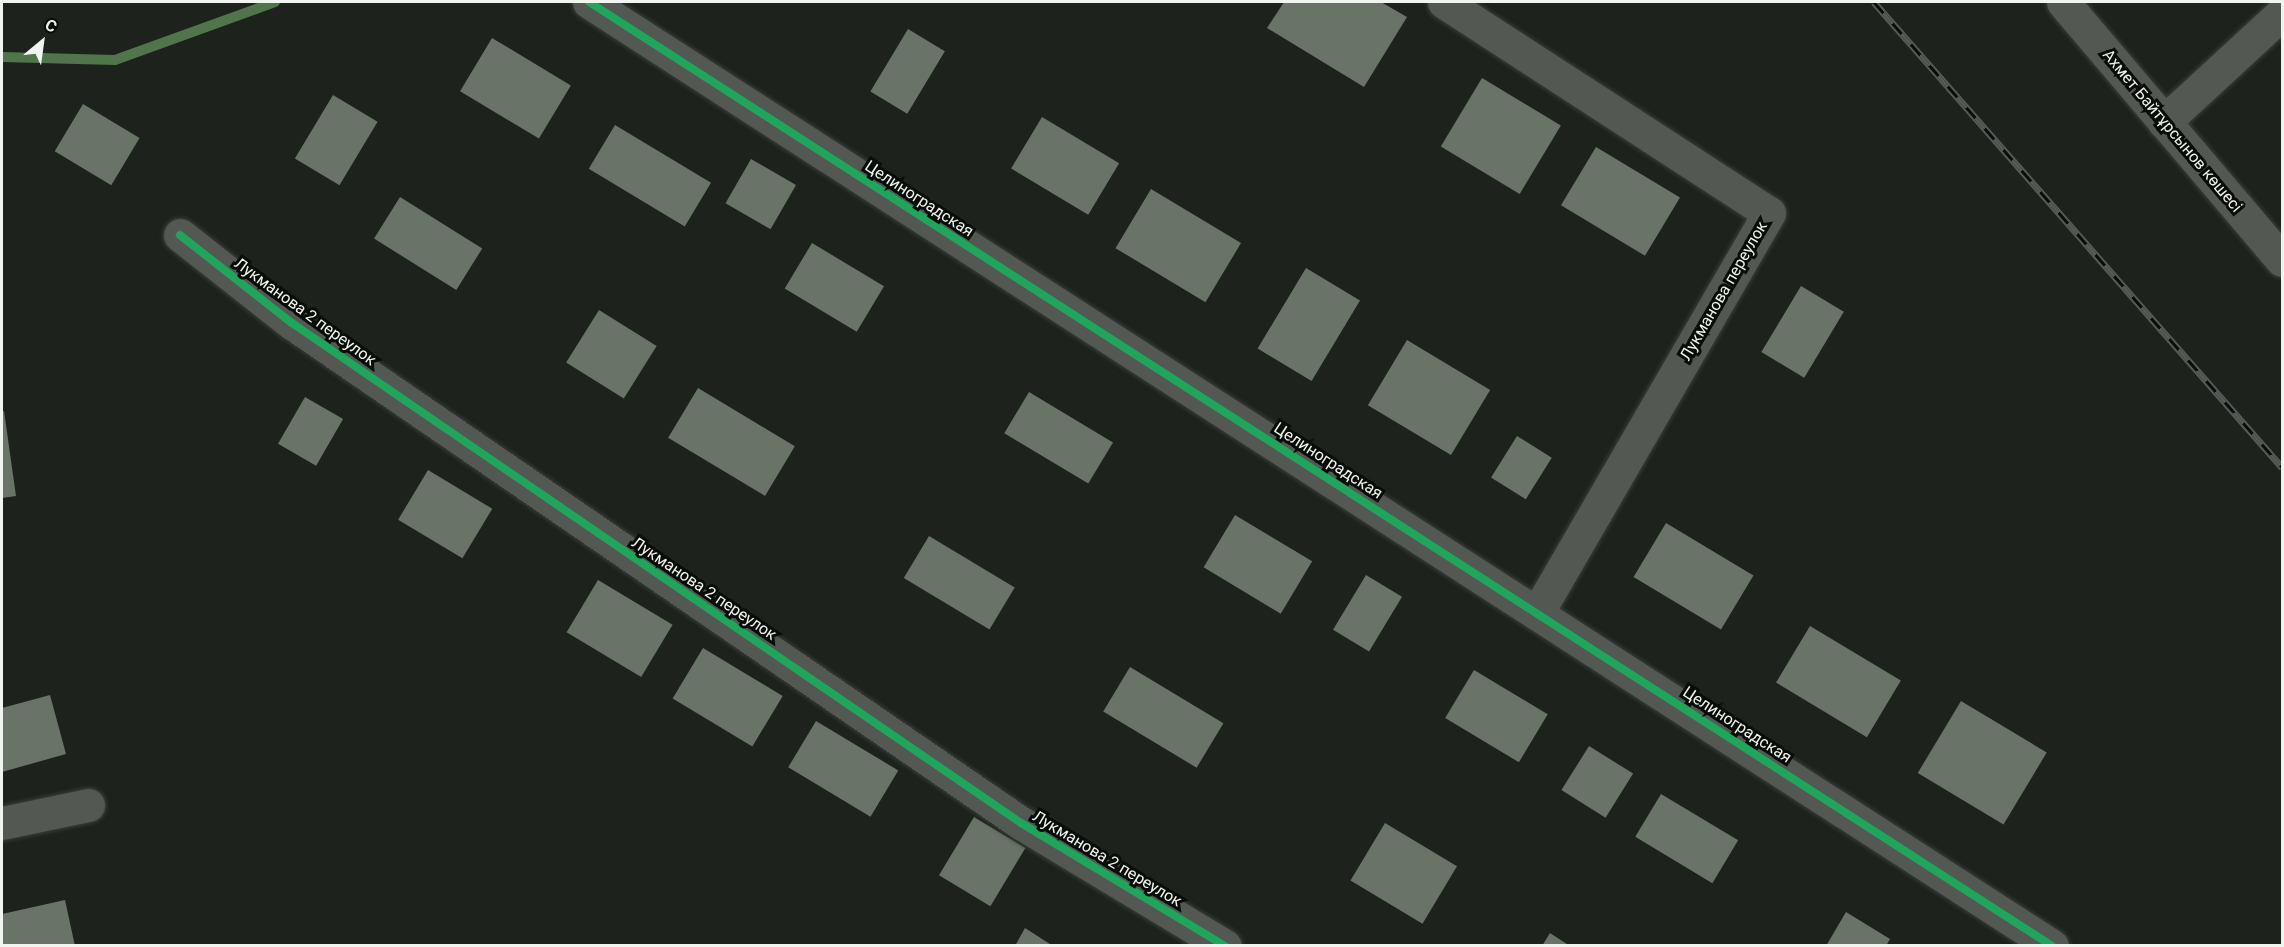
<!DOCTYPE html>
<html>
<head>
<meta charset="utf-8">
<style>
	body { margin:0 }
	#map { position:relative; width:2284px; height:947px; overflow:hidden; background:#1d221d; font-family:Roboto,sans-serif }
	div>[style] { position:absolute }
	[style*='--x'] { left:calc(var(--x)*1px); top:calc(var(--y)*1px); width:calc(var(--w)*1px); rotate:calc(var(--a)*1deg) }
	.stream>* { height:10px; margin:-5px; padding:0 5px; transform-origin:5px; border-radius:5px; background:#51754a }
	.building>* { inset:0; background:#697368; transform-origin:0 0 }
	.roads { filter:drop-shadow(0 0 2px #393e39) drop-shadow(0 0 2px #393e39) }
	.minor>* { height:33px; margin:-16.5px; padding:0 16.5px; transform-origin:16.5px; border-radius:16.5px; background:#545853 }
	.tertiary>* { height:33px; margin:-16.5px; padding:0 16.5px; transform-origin:16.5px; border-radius:16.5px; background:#545853 }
	.rail>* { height:7px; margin-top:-3.5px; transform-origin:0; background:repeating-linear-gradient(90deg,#090c08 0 14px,#565a56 0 28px); box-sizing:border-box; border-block:2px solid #565a56 }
	.cycleway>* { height:8px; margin:-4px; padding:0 4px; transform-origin:4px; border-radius:4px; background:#20a55d }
	span { translate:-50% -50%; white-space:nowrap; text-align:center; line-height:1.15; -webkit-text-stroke:6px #090c08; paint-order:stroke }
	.street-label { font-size:16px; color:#f0f6ef }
	.frame { position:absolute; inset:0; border:3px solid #f0f6ef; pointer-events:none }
	.north { position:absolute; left:12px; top:12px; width:60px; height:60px; -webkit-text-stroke:4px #090c08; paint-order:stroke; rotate:29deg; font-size:16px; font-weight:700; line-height:24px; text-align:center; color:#f0f6ef }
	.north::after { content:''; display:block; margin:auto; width:21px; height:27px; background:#f0f6ef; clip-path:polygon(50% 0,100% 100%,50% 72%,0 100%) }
</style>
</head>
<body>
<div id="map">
	<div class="stream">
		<div style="--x:2;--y:57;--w:113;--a:1.5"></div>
		<div style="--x:115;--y:60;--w:170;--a:-19.9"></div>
	</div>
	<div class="building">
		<div style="clip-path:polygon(1284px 2px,1381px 2px,1407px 17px,1364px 87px,1267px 28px)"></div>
		<div style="left:908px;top:29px;width:43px;height:73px;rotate:31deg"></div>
		<div style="left:492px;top:38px;width:92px;height:62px;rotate:31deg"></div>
		<div style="left:1482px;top:78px;width:92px;height:80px;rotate:31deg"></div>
		<div style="left:333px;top:95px;width:52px;height:74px;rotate:31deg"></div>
		<div style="left:83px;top:104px;width:66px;height:55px;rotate:31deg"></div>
		<div style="left:1042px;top:117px;width:90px;height:60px;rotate:31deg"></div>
		<div style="left:615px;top:125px;width:112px;height:51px;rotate:31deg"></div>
		<div style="left:1596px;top:147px;width:98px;height:68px;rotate:31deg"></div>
		<div style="left:751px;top:159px;width:52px;height:51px;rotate:30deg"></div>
		<div style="left:1151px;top:189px;width:105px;height:69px;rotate:31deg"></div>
		<div style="left:400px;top:197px;width:97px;height:49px;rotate:32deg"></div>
		<div style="left:812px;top:243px;width:84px;height:53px;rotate:31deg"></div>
		<div style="left:1306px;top:268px;width:63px;height:94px;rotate:31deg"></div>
		<div style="left:1801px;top:286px;width:50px;height:77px;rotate:31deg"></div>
		<div style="left:599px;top:310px;width:68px;height:62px;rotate:32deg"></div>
		<div style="left:1407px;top:340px;width:97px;height:76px;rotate:31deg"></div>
		<div style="left:698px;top:388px;width:113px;height:58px;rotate:31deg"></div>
		<div style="left:1029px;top:392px;width:98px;height:48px;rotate:31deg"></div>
		<div style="left:305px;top:397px;width:44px;height:54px;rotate:30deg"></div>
		<div style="clip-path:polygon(4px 411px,16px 496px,2px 498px,2px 412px)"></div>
		<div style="left:1517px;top:436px;width:41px;height:49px;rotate:32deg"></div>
		<div style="left:428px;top:470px;width:75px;height:58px;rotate:31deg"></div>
		<div style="left:1235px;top:515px;width:90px;height:61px;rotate:31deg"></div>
		<div style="left:1666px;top:523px;width:102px;height:63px;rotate:31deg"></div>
		<div style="left:929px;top:536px;width:100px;height:49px;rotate:31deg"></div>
		<div style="left:1366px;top:575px;width:42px;height:64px;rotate:31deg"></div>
		<div style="left:598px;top:580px;width:87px;height:61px;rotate:31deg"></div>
		<div style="left:1810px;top:626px;width:106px;height:66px;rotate:31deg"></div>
		<div style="left:703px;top:648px;width:93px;height:59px;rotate:31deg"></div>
		<div style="left:1130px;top:667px;width:109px;height:52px;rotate:31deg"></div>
		<div style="left:1474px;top:670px;width:86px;height:56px;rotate:31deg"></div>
		<div style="clip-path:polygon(50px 695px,66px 754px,2px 772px,2px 708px)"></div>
		<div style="left:1961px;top:701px;width:100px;height:84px;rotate:31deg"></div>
		<div style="left:816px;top:721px;width:96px;height:54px;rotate:31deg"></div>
		<div style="left:1589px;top:746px;width:52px;height:52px;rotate:32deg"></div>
		<div style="left:1661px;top:794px;width:90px;height:50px;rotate:31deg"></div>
		<div style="left:974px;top:817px;width:60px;height:68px;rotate:31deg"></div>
		<div style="left:1385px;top:823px;width:84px;height:67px;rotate:31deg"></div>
		<div style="clip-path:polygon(65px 900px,75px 946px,2px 946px,2px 914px)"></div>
		<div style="clip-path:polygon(1846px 912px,1890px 939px,1886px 946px,1826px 946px)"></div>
		<div style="clip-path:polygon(1025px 928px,1053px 946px,1015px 946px)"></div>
		<div style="clip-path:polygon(1550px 933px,1570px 946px,1542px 946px)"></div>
	</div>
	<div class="roads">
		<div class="minor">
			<div style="--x:1444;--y:2;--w:387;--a:33"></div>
			<div style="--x:1769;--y:213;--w:461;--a:120.1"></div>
			<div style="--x:2063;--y:2;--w:338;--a:49.7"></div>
			<div style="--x:2164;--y:122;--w:161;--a:-42.7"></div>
			<div style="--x:180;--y:235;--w:142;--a:38.2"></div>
			<div style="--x:292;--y:323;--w:884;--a:34.45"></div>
			<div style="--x:1021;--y:823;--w:238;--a:31.1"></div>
			<div style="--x:2;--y:823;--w:88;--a:-11.8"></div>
		</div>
		<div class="tertiary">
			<div style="--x:589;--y:2;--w:1741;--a:32.83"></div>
		</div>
	</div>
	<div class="rail">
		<div style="--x:1874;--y:2;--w:619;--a:48.74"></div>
	</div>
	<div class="cycleway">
		<div style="--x:589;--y:2;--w:1741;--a:32.83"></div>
		<div style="--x:180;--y:235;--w:142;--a:38.2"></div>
		<div style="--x:292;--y:323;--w:884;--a:34.45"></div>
		<div style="--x:1021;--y:823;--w:238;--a:31.1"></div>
	</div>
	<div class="street-label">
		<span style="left:2172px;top:131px;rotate:50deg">Ахмет Байтұрсынов көшесі</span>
		<span style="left:919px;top:199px;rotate:33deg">Целиноградская</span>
		<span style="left:1724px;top:291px;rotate:-60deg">Лукманова переулок</span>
		<span style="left:305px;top:312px;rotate:36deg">Лукманова 2 переулок</span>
		<span style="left:1328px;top:461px;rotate:33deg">Целиноградская</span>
		<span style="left:704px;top:589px;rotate:34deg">Лукманова 2 переулок</span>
		<span style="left:1737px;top:725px;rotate:33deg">Целиноградская</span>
		<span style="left:1107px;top:859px;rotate:31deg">Лукманова 2 переулок</span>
	</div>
	<div class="frame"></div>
	<div class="north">С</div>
</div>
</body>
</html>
